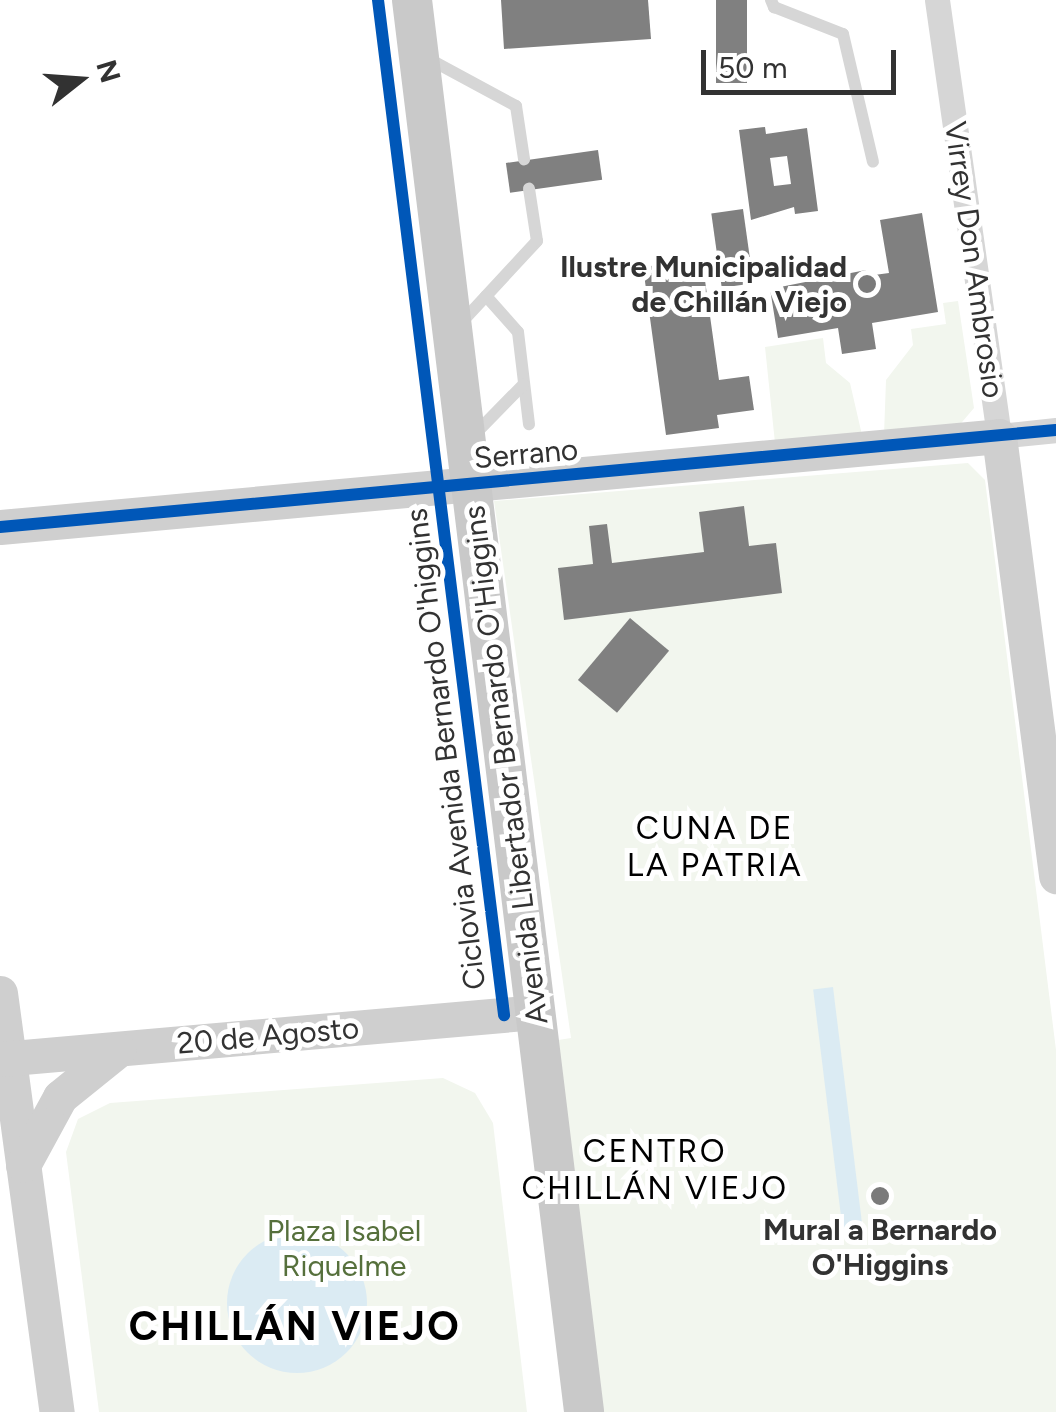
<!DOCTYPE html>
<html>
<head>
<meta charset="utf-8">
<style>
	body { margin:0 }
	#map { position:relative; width:1056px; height:1412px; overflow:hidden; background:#fff; font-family:Figtree,sans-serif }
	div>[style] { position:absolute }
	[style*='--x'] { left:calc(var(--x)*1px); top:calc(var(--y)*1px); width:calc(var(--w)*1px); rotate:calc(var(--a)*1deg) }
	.green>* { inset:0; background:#f2f6ee }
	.water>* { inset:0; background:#dbebf3; transform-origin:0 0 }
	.round { border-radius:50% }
	.building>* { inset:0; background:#808080; transform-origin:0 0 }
	.lane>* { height:12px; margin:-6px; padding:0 6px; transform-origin:6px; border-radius:6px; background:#d6d6d6 }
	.street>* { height:25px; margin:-12.5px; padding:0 12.5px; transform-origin:12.5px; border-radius:12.5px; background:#d6d6d6 }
	.secondary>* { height:35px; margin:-17.5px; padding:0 17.5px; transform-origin:17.5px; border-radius:17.5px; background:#cfcfcf }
	.primary>* { height:40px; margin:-20px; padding:0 20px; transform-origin:20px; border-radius:20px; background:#c9c9c9 }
	.cycleway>* { height:12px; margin:-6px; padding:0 6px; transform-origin:6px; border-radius:6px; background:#0057b8 }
	.dots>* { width:28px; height:28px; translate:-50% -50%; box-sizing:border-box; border:5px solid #fff; border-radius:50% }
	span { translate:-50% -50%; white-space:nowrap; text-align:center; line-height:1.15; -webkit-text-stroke:10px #fff; paint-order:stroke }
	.street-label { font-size:30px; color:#323232 }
	.poi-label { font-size:30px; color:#323232; font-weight:700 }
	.right { translate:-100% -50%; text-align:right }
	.park-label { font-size:30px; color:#56703c }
	.neighbourhood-label { font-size:32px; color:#000; letter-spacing:2.5px }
	.district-label { font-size:40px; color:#000; font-weight:700; letter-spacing:2.5px }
	.north { position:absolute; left:30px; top:30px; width:100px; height:100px; -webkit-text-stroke:8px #fff; paint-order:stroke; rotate:73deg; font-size:28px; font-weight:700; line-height:40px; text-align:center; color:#323232 }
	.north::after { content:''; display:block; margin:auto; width:35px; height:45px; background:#323232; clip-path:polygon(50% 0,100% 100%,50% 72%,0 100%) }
	.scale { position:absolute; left:701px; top:50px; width:195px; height:45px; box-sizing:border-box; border:5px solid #323232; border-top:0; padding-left:12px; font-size:30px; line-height:35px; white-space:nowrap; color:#323232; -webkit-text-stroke:8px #fff; paint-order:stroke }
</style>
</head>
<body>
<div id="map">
	<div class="green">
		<div style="clip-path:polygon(958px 301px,974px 408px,957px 428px,884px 435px,886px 380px,913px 345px,911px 329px,946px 324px,943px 303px)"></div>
		<div style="clip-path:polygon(823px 338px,826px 363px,850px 383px,862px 435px,775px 443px,765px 347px)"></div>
		<div style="clip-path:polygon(968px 463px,985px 480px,1056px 1050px,1056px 1412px,601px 1412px,552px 1041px,571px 1038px,494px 501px)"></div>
		<div style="clip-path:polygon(443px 1078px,475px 1093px,493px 1123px,527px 1412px,99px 1412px,66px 1152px,78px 1119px,110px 1103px)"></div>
	</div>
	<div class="water">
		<div style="left:833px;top:987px;width:241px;height:20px;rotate:83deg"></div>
		<div class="round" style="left:227px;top:1233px;width:140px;height:140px"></div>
	</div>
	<div class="building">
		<div style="clip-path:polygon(501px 0,648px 0,651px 39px,504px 49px)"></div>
		<div style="left:716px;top:0;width:31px;height:83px"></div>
		<div style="clip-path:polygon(evenodd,765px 127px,766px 134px,807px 128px,818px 211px,795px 214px,794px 207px,751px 220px,739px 130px,765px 127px,787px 156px,791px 184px,774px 186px,770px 158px,787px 156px)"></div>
		<div style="left:598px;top:150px;width:30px;height:93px;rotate:82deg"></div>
		<div style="left:743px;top:209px;width:75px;height:32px;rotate:82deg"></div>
		<div style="clip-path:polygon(922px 213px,938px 312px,872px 323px,876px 349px,842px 354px,838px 328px,778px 338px,770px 289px,866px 270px,867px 276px,889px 273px,880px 220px)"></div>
		<div style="clip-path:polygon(702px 259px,719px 380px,749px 376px,754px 410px,717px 415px,719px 428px,666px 435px,643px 267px)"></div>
		<div style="clip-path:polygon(744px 506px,749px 546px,776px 543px,782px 593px,564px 620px,558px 568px,593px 564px,589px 526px,607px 524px,612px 563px,704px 552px,699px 512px)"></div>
		<div style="left:630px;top:618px;width:51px;height:81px;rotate:40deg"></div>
	</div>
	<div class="lane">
		<div style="--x:771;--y:0;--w:8;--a:67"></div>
		<div style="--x:774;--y:7;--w:74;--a:21.4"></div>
		<div style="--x:843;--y:34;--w:131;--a:76.8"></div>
		<div style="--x:429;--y:59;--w:99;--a:28.4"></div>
		<div style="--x:516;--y:106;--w:54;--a:81.4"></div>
		<div style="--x:486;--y:296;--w:48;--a:48.4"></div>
		<div style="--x:518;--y:332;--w:93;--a:83.2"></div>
		<div style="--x:461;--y:323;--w:112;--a:-47.2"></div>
		<div style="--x:537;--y:241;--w:53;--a:-98.7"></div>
		<div style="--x:472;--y:437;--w:73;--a:-45.6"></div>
	</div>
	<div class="street">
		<div style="--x:937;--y:0;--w:440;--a:81.9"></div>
		<div style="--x:999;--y:436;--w:57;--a:-6"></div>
	</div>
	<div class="secondary">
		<div style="--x:0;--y:527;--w:1003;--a:-5.2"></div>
		<div style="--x:999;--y:436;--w:444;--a:82.6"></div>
		<div style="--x:0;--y:993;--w:423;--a:82.3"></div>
		<div style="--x:0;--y:1059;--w:538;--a:-5.01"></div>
		<div style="--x:23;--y:1165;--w:77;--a:-61.4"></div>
		<div style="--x:60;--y:1097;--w:75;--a:-39"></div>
	</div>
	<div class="primary">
		<div style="--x:412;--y:0;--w:1422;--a:83.05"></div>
	</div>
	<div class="cycleway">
		<div style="--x:378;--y:0;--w:1023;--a:82.92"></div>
		<div style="--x:0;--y:527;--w:1060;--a:-5.25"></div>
	</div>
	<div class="dots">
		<div style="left:867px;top:284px;background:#7a7a7a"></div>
		<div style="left:880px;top:1196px;background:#7a7a7a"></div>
	</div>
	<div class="street-label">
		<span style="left:974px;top:260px;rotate:82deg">Virrey Don Ambrosio</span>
		<span style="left:526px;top:454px;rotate:-5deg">Serrano</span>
		<span style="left:446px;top:749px;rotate:-97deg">Ciclovia Avenida Bernardo O'higgins</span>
		<span style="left:506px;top:765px;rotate:-97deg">Avenida Libertador Bernardo O'Higgins</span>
		<span style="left:268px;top:1036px;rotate:-5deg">20 de Agosto</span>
	</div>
	<div class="poi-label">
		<span class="right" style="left:847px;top:284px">Ilustre Municipalidad<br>de Chillán Viejo</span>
		<span style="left:880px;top:1247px">Mural a Bernardo<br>O'Higgins</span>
	</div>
	<div class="park-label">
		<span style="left:344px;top:1248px">Plaza Isabel<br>Riquelme</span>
	</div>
	<div class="neighbourhood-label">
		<span style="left:715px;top:847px">CUNA DE<br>LA PATRIA</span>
		<span style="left:655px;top:1170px">CENTRO<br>CHILLÁN VIEJO</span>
	</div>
	<div class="district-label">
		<span style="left:295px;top:1326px">CHILLÁN VIEJO</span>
	</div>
	<div class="north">N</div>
	<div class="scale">50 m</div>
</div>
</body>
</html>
